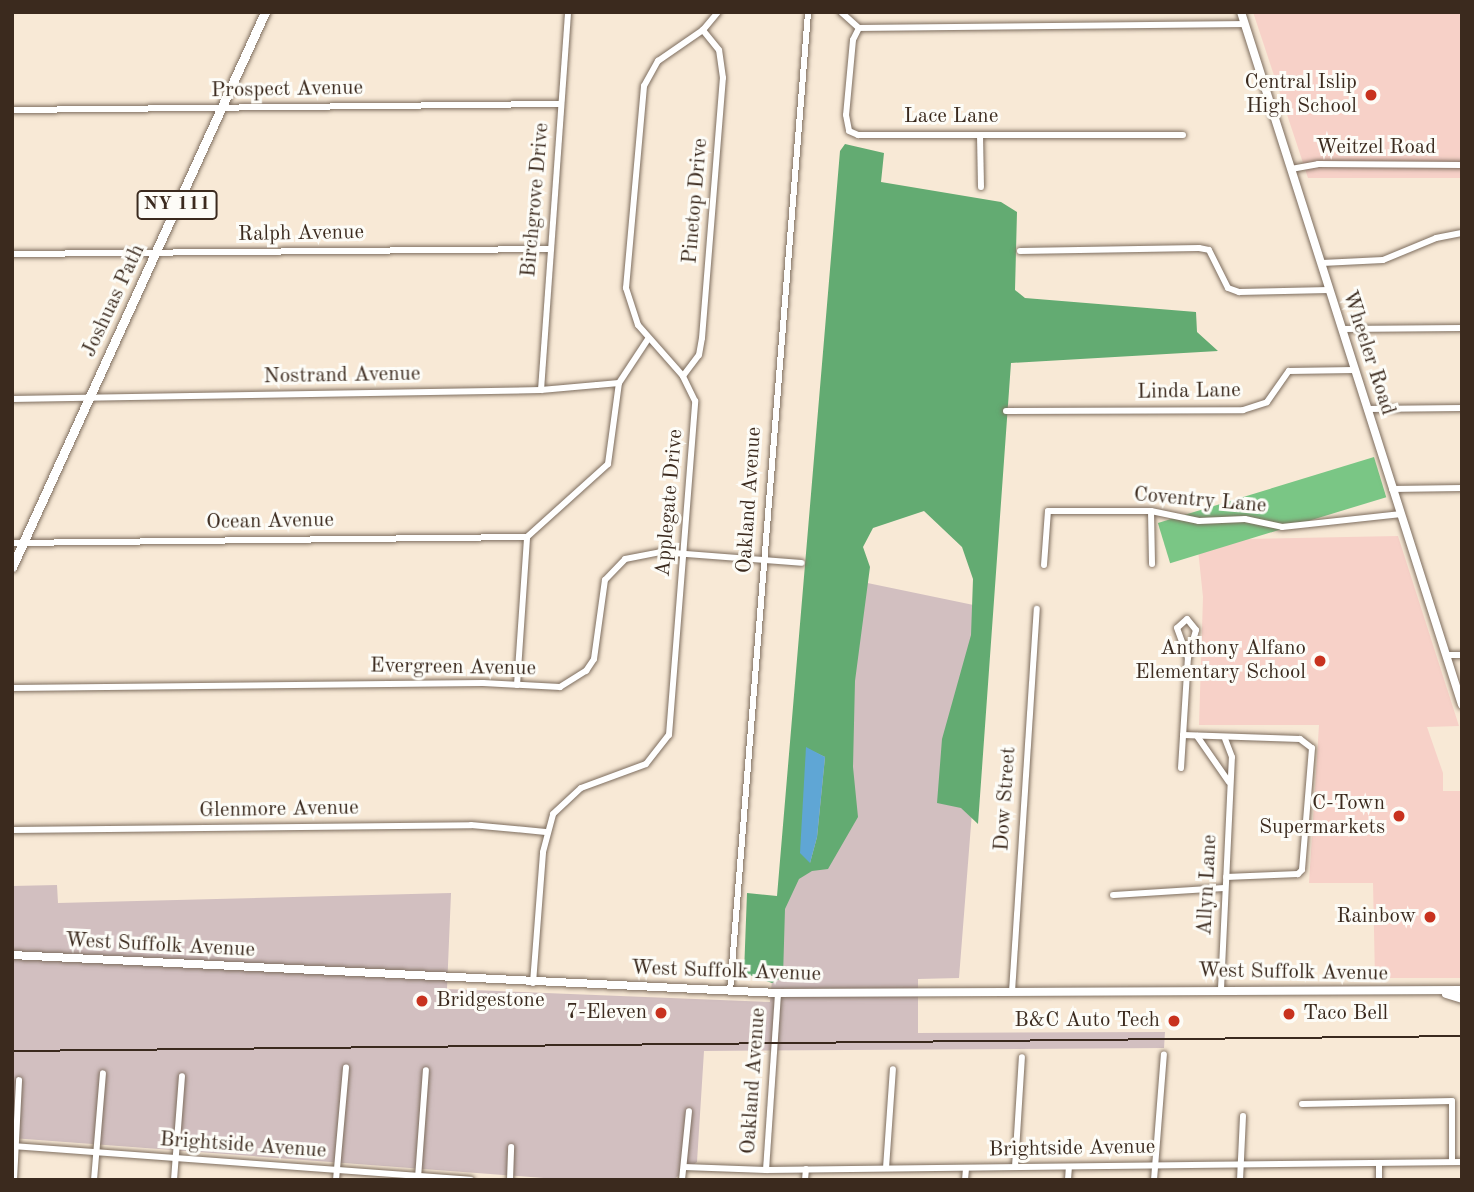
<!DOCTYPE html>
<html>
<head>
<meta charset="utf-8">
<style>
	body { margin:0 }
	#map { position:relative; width:1474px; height:1192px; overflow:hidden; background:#f8e9d6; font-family:"Old Standard TT",serif }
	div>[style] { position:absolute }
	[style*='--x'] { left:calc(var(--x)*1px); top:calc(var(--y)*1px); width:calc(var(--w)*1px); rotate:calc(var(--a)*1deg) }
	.built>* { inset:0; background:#f7d1c8 }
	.industrial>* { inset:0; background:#d2bfc0 }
	.green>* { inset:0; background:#7ac685; transform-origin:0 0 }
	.forest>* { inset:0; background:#63ab72 }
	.water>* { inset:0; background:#5fa6d5 }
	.roads { filter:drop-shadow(0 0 2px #7d6d5e) drop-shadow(0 0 2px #7d6d5e) }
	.minor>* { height:6px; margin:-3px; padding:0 3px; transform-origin:3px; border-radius:3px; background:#fff }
	.secondary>* { height:8px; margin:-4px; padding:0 4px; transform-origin:4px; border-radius:4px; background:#fff }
	.primary>* { height:9px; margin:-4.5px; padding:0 4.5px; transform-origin:4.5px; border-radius:4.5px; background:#fff }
	.rail>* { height:2px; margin:-1px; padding:0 1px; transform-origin:1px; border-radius:1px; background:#3b2a1e }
	.dots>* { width:19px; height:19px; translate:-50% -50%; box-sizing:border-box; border:4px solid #fdfcf7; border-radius:50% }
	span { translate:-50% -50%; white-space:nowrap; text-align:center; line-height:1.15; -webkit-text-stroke:6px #fdfcf7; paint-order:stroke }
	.shield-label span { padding:2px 5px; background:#fdfcf7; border:2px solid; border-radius:5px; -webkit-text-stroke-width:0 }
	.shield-label { font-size:19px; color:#3b2a1e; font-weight:700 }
	.poi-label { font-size:21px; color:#3b2a1e }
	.right { translate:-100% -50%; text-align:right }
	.left { translate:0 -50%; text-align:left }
	.street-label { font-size:21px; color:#3b2a1e }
	.frame { position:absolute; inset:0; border:14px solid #3b2a1e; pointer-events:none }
</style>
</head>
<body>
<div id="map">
	<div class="built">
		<div style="clip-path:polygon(1253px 12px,1462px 12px,1462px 178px,1308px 178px)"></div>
		<div style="clip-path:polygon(1398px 536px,1459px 726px,1427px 727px,1443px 773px,1443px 791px,1462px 791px,1462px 978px,1375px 978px,1373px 883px,1309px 883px,1319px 725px,1199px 725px,1203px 597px,1197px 540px)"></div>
	</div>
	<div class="industrial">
		<div style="clip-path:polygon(853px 580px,988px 608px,959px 978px,918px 979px,918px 1033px,1165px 1032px,1164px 1048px,704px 1051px,697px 1162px,673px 1180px,570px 1180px,12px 1138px,12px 886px,57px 885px,58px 903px,451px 893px,447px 989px,770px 1002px,783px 857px)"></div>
	</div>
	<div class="green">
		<div style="left:1374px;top:457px;width:42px;height:226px;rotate:73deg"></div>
	</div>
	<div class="forest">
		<div style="clip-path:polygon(evenodd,845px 144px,884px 153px,881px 182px,1001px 202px,1017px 212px,1015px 290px,1025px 298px,1196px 312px,1197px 332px,1218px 351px,1011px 363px,978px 824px,961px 808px,937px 803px,942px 739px,971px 635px,973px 579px,962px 547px,924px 511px,873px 528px,863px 547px,870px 567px,855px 681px,853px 767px,858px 817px,828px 869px,812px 871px,799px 879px,785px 909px,783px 977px,772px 983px,744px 973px,747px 893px,777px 896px,840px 151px,845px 144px,806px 748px,825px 757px,817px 837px,810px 863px,806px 748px)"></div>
	</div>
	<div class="water">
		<div style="clip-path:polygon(806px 747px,825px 757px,817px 837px,810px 863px,800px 853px)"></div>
	</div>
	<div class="roads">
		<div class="minor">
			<div style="--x:841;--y:12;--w:24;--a:42"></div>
			<div style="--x:859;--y:28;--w:13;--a:117"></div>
			<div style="--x:853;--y:40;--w:75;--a:95.3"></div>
			<div style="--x:846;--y:115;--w:16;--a:79"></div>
			<div style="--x:849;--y:131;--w:10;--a:24"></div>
			<div style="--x:858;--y:135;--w:325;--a:0"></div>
			<div style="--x:859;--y:28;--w:386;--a:-0.6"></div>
			<div style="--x:12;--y:110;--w:549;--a:-0.63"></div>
			<div style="--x:980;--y:135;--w:52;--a:88.9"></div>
			<div style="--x:1291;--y:169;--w:27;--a:-10"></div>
			<div style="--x:1318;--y:164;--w:144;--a:0.4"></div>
			<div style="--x:1020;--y:251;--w:179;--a:-1"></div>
			<div style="--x:1199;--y:248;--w:10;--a:11"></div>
			<div style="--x:1209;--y:250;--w:42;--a:63.4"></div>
			<div style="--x:1228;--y:288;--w:12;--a:20"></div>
			<div style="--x:1239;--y:292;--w:90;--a:-1.3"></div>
			<div style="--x:12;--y:254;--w:537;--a:-0.53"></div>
			<div style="--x:1322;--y:263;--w:61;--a:-2.8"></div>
			<div style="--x:1383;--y:260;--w:57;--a:-22.5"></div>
			<div style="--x:1436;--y:238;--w:26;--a:-11"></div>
			<div style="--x:1342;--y:329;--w:120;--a:-0.5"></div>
			<div style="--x:683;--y:376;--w:26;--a:-53"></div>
			<div style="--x:699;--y:355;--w:17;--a:-80"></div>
			<div style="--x:702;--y:338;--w:261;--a:-85.4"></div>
			<div style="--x:723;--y:78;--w:28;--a:-98"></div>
			<div style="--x:719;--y:50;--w:26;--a:-129"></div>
			<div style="--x:541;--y:390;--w:379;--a:-85.9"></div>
			<div style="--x:12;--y:399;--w:529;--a:-0.97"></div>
			<div style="--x:541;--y:390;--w:56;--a:-5.1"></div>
			<div style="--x:597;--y:385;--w:22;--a:-5"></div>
			<div style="--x:619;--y:383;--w:53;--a:-56.6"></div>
			<div style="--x:1367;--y:409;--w:95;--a:-0.6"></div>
			<div style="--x:1006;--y:411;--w:237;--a:-0.2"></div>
			<div style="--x:1243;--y:410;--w:25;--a:-18"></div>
			<div style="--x:1267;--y:402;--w:38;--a:-55"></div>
			<div style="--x:1289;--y:371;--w:66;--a:-0.9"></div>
			<div style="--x:1392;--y:489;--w:70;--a:-0.8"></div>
			<div style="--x:1151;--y:511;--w:53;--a:88.9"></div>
			<div style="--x:12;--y:543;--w:515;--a:-0.67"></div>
			<div style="--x:1044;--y:565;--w:54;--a:-85.8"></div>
			<div style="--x:1048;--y:511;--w:103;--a:0"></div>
			<div style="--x:1151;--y:511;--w:49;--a:11.8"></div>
			<div style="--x:1199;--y:521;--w:46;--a:-2.5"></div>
			<div style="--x:1245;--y:519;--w:38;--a:12"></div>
			<div style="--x:1282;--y:527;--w:120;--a:-6.2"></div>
			<div style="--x:1446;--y:655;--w:16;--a:0"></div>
			<div style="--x:517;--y:685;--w:148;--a:-86.1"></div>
			<div style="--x:527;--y:537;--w:109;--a:-42"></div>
			<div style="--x:608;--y:464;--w:82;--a:-82.3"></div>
			<div style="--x:12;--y:688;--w:471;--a:-0.6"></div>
			<div style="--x:483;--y:683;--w:77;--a:3"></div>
			<div style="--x:560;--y:687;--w:31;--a:-32"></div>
			<div style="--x:586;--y:671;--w:14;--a:-56"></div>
			<div style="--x:594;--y:659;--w:80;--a:-82.1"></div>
			<div style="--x:605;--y:580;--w:29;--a:-46"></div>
			<div style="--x:625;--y:559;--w:36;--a:-11"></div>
			<div style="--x:660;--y:552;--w:142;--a:4.4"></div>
			<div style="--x:1183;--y:735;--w:117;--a:2"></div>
			<div style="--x:1300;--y:739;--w:15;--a:37"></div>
			<div style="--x:1312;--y:748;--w:122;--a:94.7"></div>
			<div style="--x:1302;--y:870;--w:6;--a:135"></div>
			<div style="--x:1298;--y:874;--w:72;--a:177.6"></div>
			<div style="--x:1197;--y:736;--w:56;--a:55.2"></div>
			<div style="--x:1181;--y:768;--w:110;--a:-86.4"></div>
			<div style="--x:1188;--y:658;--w:29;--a:-74"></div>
			<div style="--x:1196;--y:630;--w:14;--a:-129"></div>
			<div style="--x:1187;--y:619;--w:13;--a:138"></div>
			<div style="--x:1177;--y:628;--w:32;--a:70"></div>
			<div style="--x:12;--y:830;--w:459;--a:-0.6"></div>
			<div style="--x:471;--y:825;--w:75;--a:5.3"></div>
			<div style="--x:1113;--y:895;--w:112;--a:-3.6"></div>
			<div style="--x:533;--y:983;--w:131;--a:-85.6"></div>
			<div style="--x:543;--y:852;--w:39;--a:-75"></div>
			<div style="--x:553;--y:814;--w:38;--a:-43"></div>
			<div style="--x:581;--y:788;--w:69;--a:-20.3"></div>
			<div style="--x:646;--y:764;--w:37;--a:-52"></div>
			<div style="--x:669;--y:735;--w:335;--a:-85.5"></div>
			<div style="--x:695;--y:401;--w:28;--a:-116"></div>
			<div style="--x:683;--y:376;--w:68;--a:-131.4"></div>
			<div style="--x:638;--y:325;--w:39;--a:-108"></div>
			<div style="--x:626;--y:288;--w:203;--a:-84.9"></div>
			<div style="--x:644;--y:86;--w:29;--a:-61"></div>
			<div style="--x:658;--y:61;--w:55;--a:-34.6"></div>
			<div style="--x:703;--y:30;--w:23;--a:-50"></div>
			<div style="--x:1221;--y:989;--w:232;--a:-87.3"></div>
			<div style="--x:1232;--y:757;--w:19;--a:-111"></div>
			<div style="--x:730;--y:991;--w:982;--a:-85.44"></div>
			<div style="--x:1012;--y:992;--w:384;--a:-86.3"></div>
			<div style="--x:1302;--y:1104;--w:150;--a:-1.1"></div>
			<div style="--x:1452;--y:1101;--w:61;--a:90"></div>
			<div style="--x:12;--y:1146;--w:460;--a:4.2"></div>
			<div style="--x:684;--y:1167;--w:82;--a:2.1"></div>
			<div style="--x:766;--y:1170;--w:696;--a:-0.66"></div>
			<div style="--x:1015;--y:1167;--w:110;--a:-86.4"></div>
			<div style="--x:886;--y:1168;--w:99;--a:-86"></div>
			<div style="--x:766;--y:1170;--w:177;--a:-86.1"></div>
			<div style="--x:418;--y:1178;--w:108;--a:-85.8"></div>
			<div style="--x:14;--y:1180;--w:100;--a:-87.1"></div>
			<div style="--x:94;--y:1180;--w:107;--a:-85.2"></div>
			<div style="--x:174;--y:1180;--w:104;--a:-85.6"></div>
			<div style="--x:336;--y:1180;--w:113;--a:-84.9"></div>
			<div style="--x:510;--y:1180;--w:33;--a:-88"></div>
			<div style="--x:682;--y:1180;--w:69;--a:-84.2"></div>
			<div style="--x:805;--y:1180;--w:11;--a:-85"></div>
			<div style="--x:965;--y:1180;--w:12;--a:-85"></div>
			<div style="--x:1068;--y:1180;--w:13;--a:-86"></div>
			<div style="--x:1154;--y:1180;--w:126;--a:-85.5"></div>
			<div style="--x:1240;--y:1180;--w:64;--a:-87.3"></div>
			<div style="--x:1379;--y:1180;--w:17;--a:-90"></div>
		</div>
		<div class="secondary">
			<div style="--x:1241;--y:12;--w:727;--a:72.31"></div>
			<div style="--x:12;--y:955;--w:767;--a:2.84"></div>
			<div style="--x:778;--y:993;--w:684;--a:-0.25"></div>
			<div style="--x:1446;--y:994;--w:17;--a:17"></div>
		</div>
		<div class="primary">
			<div style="--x:12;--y:567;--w:610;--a:-65.49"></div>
		</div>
	</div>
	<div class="rail">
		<div style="--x:12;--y:1051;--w:1450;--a:-0.59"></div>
	</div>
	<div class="dots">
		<div style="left:1371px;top:95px;background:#c8321e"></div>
		<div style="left:1320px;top:661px;background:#c8321e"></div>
		<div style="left:1399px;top:816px;background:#c8321e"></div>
		<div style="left:1430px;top:917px;background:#c8321e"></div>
		<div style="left:422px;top:1001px;background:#c8321e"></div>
		<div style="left:661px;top:1013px;background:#c8321e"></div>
		<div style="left:1289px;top:1014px;background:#c8321e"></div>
		<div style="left:1174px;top:1021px;background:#c8321e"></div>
	</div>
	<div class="shield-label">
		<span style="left:177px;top:205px">NY 111</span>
	</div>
	<div class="poi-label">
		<span class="right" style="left:1357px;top:95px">Central Islip<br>High School</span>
		<span class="right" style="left:1306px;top:661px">Anthony Alfano<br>Elementary School</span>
		<span class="right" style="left:1385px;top:816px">C‑Town<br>Supermarkets</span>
		<span class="right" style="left:1416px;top:917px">Rainbow</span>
		<span class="left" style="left:436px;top:1001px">Bridgestone</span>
		<span class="right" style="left:647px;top:1013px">7-Eleven</span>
		<span class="left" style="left:1303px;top:1014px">Taco Bell</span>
		<span class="right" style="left:1160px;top:1021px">B&amp;C Auto Tech</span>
	</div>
	<div class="street-label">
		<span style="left:287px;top:90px;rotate:-1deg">Prospect Avenue</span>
		<span style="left:951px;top:117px">Lace Lane</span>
		<span style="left:1376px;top:148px">Weitzel Road</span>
		<span style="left:536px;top:200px;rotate:-85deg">Birchgrove Drive</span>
		<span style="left:696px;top:201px;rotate:-85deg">Pinetop Drive</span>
		<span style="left:301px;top:234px;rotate:-1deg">Ralph Avenue</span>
		<span style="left:114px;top:301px;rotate:-65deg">Joshuas Path</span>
		<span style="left:1368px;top:353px;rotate:72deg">Wheeler Road</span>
		<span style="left:342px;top:376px;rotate:-1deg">Nostrand Avenue</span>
		<span style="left:1189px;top:392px;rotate:-1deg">Linda Lane</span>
		<span style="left:750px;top:500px;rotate:-86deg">Oakland Avenue</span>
		<span style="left:1200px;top:501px;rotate:5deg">Coventry Lane</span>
		<span style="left:670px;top:503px;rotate:-85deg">Applegate Drive</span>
		<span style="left:270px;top:522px;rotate:-1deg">Ocean Avenue</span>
		<span style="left:453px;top:668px;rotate:1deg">Evergreen Avenue</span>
		<span style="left:1006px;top:799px;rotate:-86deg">Dow Street</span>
		<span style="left:279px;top:810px;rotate:-1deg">Glenmore Avenue</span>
		<span style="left:1208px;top:885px;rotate:-87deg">Allyn Lane</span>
		<span style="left:160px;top:946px;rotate:3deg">West Suffolk Avenue</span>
		<span style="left:726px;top:972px;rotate:2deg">West Suffolk Avenue</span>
		<span style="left:1293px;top:973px;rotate:1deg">West Suffolk Avenue</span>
		<span style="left:754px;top:1081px;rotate:-86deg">Oakland Avenue</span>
		<span style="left:243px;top:1146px;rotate:4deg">Brightside Avenue</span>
		<span style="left:1072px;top:1149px;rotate:-1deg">Brightside Avenue</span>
	</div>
	<div class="frame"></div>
</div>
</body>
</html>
